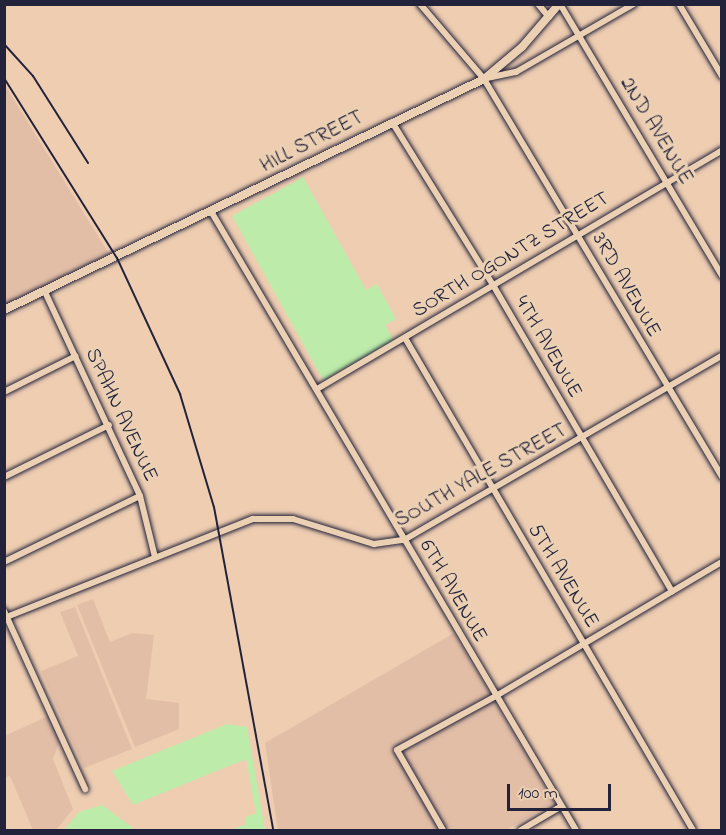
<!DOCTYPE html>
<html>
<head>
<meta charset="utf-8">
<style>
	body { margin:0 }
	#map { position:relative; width:726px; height:835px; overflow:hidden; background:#eecdb1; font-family:"Indie Flower",sans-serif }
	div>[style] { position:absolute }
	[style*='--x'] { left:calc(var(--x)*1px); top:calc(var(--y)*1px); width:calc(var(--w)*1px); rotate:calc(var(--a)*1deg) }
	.built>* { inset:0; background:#e2bea7 }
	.green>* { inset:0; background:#bdecaa }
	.roads { filter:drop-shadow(0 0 2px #22223b) drop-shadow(0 0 2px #22223b) }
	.minor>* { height:6px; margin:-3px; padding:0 3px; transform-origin:3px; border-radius:3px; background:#ecd0b3 }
	.secondary>* { height:8px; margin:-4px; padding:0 4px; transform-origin:4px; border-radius:4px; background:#ecd0b3 }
	.rail>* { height:2px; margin:-1px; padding:0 1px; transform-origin:1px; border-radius:1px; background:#22223b }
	span { translate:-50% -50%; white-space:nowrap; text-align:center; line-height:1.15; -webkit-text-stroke:6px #ecd0b3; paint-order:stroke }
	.street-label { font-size:21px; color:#22223b }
	.frame { position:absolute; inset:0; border:6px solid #22223b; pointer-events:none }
	.scale { position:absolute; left:507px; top:784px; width:104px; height:27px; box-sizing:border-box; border:3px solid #22223b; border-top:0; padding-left:8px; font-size:18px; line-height:21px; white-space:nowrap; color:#22223b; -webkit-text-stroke:4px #ecd0b3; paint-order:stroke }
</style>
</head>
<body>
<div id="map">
	<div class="built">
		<div style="clip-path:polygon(5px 85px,109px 254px,5px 305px,4px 305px)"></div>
		<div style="clip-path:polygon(93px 599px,110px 642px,132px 633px,154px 635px,146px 699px,179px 703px,179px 729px,135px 747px,77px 605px)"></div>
		<div style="clip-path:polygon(75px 607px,132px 749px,84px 768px,41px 671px,78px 656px,60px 612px)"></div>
		<div style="clip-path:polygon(454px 633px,554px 802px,506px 830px,278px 830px,265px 743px)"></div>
		<div style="clip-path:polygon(50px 715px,60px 739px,53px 759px,73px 809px,56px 830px,33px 830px,10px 776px,5px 777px,5px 736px)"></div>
	</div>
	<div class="green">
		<div style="clip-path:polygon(303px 177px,366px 290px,377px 284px,396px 319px,385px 325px,394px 341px,323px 380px,232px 216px)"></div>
		<div style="clip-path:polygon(227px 724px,247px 727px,265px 830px,231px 830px,246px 824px,246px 817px,256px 813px,246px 759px,133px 805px,112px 771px)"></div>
		<div style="clip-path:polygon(102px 805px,136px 830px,64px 830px,79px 812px)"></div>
	</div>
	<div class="roads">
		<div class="minor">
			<div style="--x:420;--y:4;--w:99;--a:49.5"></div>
			<div style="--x:484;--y:79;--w:464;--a:59.1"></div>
			<div style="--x:538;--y:4;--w:17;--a:50"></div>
			<div style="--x:560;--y:4;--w:317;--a:59.2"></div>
			<div style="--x:679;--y:4;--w:84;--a:59.2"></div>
			<div style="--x:487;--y:78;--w:30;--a:-12"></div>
			<div style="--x:516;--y:72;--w:136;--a:-30"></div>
			<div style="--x:392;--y:122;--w:192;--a:58.2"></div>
			<div style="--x:493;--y:285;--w:355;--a:59.7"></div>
			<div style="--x:212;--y:213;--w:716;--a:59.46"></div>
			<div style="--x:45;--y:292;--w:225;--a:65"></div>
			<div style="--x:140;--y:496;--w:63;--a:76.2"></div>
			<div style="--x:405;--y:338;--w:570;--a:59.66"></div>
			<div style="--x:317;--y:389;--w:470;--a:-30.5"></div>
			<div style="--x:4;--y:392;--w:80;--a:-26.6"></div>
			<div style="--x:4;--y:477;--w:117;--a:-26.3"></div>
			<div style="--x:4;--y:562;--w:151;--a:-25.9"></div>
			<div style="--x:4;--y:611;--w:196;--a:65.5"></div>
			<div style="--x:4;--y:618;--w:268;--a:-21.7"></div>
			<div style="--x:253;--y:519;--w:40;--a:0"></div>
			<div style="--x:293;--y:519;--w:85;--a:17.2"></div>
			<div style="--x:374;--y:544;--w:30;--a:-8"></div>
			<div style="--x:404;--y:540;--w:367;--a:-30.1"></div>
			<div style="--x:443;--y:830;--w:92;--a:-119.9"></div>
			<div style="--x:397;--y:750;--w:113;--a:-28.6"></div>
			<div style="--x:496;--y:696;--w:263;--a:-30.7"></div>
			<div style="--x:521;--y:830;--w:45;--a:-30.5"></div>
		</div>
		<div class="secondary">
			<div style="--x:4;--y:310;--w:533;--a:-25.7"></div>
			<div style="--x:484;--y:79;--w:50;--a:-40.1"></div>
			<div style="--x:522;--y:47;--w:57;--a:-49.3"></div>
		</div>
	</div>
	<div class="rail">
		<div style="--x:4;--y:44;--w:43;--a:47.8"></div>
		<div style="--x:33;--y:76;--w:103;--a:57.7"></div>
		<div style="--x:4;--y:78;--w:213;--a:57.9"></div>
		<div style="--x:117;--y:258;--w:150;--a:65.1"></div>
		<div style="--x:180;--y:394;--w:118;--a:73.3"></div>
		<div style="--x:214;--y:507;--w:328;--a:79.6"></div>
	</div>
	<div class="street-label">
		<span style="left:656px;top:131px;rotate:59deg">2ND AVENUE</span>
		<span style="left:312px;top:142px;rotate:-27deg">HILL STREET</span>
		<span style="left:511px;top:255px;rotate:-31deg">SORTH OGONTZ STREET</span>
		<span style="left:626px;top:285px;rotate:60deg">3RD AVENUE</span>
		<span style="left:548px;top:347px;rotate:60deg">4TH AVENUE</span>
		<span style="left:121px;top:415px;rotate:65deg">SPAHN AVENUE</span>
		<span style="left:481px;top:476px;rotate:-29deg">SOUTH YALE STREET</span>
		<span style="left:563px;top:576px;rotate:59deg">5TH AVENUE</span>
		<span style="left:453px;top:591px;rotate:60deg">6TH AVENUE</span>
	</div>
	<div class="frame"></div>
	<div class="scale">100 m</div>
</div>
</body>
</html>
